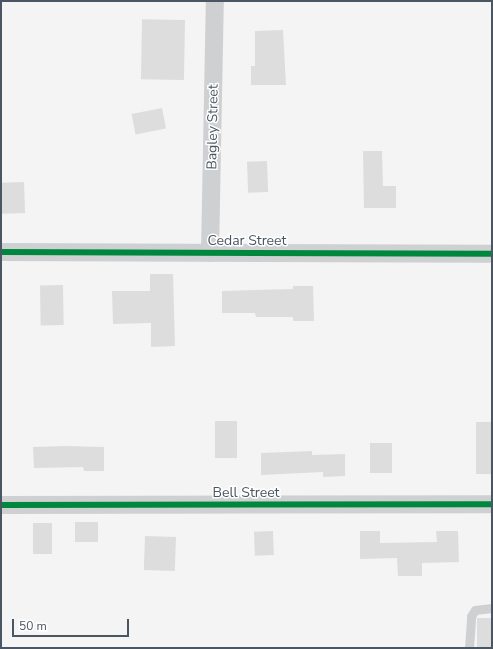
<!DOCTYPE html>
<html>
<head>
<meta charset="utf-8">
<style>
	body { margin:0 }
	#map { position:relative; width:493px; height:649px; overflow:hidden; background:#f4f4f4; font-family:"Nunito Sans",sans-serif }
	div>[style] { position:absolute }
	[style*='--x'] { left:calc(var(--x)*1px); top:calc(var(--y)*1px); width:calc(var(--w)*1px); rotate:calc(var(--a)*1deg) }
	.building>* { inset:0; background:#ddddde; transform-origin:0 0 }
	.lane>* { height:9px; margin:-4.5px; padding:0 4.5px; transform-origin:4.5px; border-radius:4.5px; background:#ced0d2 }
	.street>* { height:18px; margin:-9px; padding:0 9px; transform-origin:9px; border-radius:9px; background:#ced0d2 }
	.cycleway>* { height:6px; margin:-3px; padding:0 3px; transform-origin:3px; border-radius:3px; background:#00873e }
	span { translate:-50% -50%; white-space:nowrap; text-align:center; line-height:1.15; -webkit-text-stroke:3px #fff; paint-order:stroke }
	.street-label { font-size:14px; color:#4a5661 }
	.frame { position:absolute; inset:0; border:2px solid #4a5661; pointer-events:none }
	.scale { position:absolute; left:12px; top:619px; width:117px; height:18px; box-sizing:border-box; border:2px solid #4a5661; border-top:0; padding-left:5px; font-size:12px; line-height:14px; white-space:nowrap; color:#4a5661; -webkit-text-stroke:3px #fff; paint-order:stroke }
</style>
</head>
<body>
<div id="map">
	<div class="building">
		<div style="left:185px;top:20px;width:60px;height:43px;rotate:91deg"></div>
		<div style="clip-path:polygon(283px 30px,286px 85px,251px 85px,251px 66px,255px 66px,255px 31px)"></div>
		<div style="left:162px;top:108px;width:21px;height:31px;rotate:79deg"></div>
		<div style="clip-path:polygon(363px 151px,382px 151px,383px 186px,396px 186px,396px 208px,364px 208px)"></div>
		<div style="left:267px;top:161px;width:31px;height:20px;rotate:88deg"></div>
		<div style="left:24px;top:182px;width:31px;height:23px;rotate:88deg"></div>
		<div style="clip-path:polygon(150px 274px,173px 274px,175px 346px,151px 347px,151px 323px,113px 324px,112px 291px,150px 291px)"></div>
		<div style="left:63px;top:285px;width:40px;height:23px;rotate:89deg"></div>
		<div style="clip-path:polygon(293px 286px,313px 286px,314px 321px,293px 321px,293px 317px,256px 317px,255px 313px,222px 313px,222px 291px,293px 289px)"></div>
		<div style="left:215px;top:421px;width:22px;height:37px"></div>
		<div style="left:492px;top:422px;width:52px;height:16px;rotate:90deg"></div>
		<div style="left:370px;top:443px;width:22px;height:30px"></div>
		<div style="clip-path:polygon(65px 446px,104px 447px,104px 471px,84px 471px,83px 467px,34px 468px,33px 447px)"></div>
		<div style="clip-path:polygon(312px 451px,312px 455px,345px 454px,345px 476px,323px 477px,323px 472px,261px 475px,261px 453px)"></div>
		<div style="left:75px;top:522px;width:23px;height:20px"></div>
		<div style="left:33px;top:523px;width:19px;height:31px"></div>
		<div style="left:273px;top:531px;width:24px;height:19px;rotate:88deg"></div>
		<div style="clip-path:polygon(360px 531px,380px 531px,380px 543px,437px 542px,436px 531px,458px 531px,459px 562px,422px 563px,422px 576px,398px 576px,397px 558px,360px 559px)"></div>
		<div style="left:145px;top:536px;width:31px;height:34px;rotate:2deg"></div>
		<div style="left:477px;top:618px;width:15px;height:30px"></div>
	</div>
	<div class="lane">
		<div style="--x:469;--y:648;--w:32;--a:-86"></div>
		<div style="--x:471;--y:616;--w:7;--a:-56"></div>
		<div style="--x:475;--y:610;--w:17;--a:-7"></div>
	</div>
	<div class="street">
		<div style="--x:1;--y:252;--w:491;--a:0.2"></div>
		<div style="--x:210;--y:253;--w:252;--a:-88.9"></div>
		<div style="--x:1;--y:505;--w:491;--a:-0.1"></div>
	</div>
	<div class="cycleway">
		<div style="--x:1;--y:252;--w:491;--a:0.2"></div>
		<div style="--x:1;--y:505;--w:491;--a:-0.1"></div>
	</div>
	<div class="street-label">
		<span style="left:213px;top:127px;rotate:-89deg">Bagley Street</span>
		<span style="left:247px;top:241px">Cedar Street</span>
		<span style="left:246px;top:493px">Bell Street</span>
	</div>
	<div class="frame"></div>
	<div class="scale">50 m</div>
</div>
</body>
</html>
